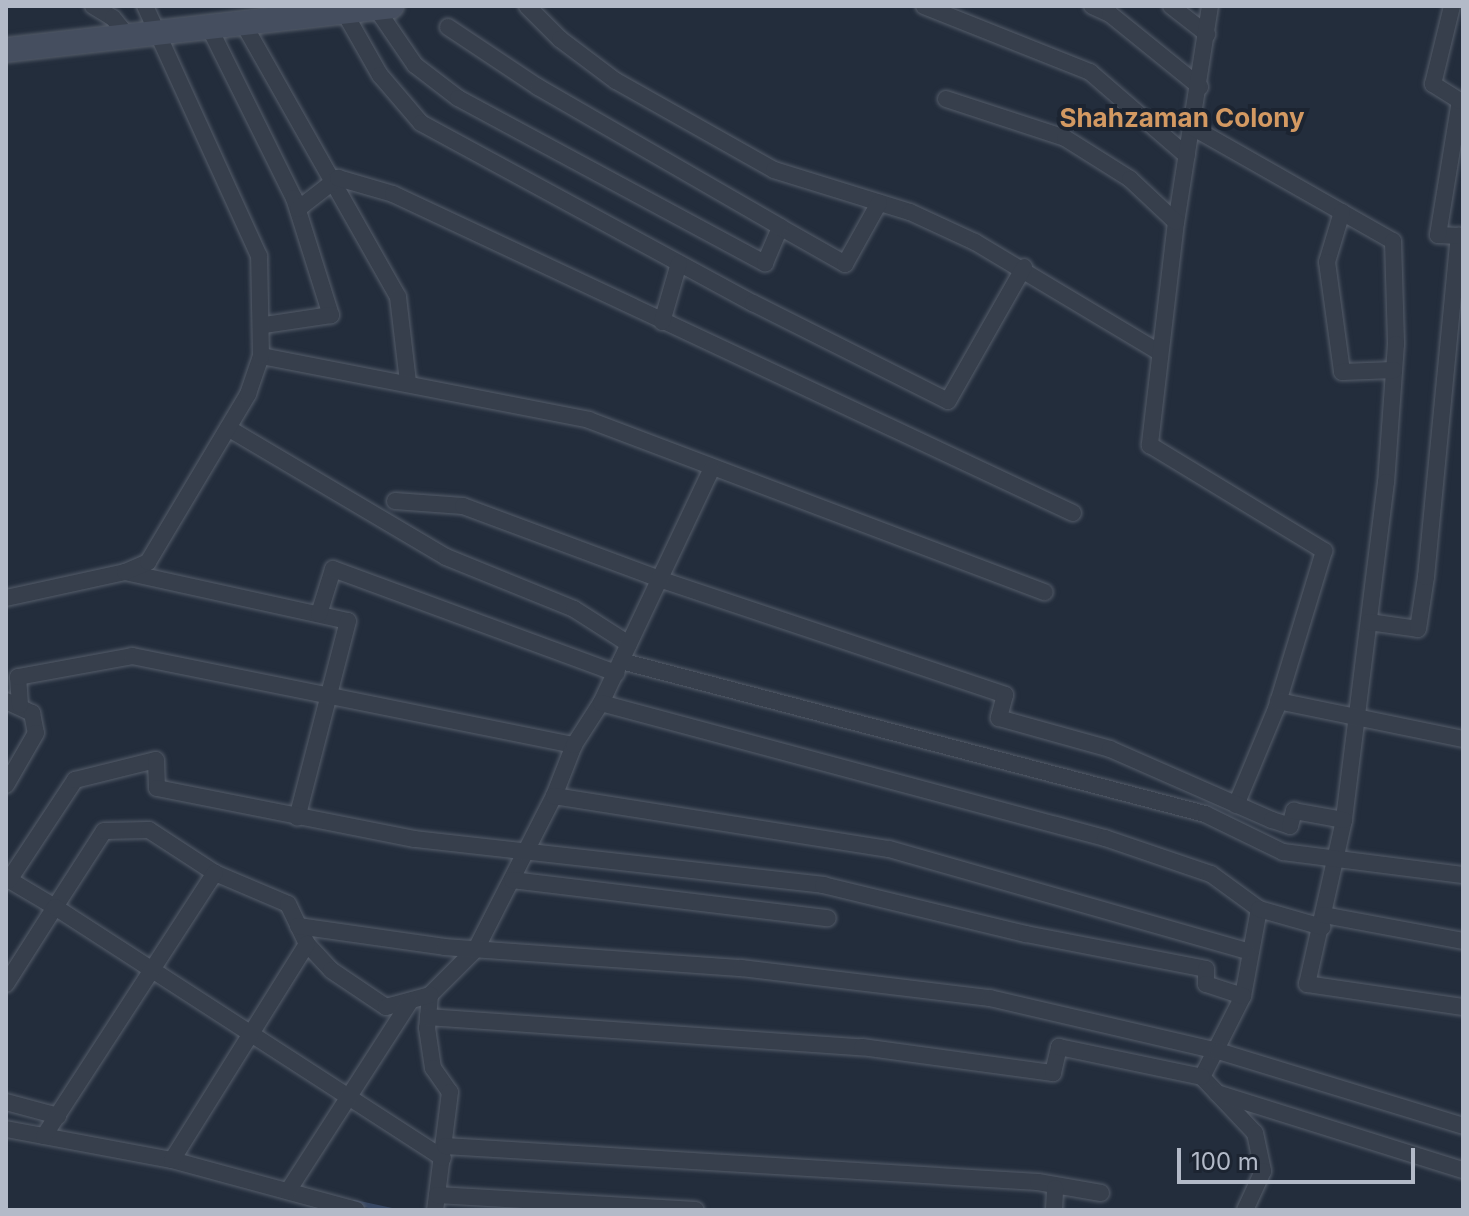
<!DOCTYPE html>
<html>
<head>
<meta charset="utf-8">
<style>
	body { margin:0 }
	#map { position:relative; width:1469px; height:1216px; overflow:hidden; background:#232d3c; font-family:Inter,sans-serif }
	div>[style] { position:absolute }
	[style*='--x'] { left:calc(var(--x)*1px); top:calc(var(--y)*1px); width:calc(var(--w)*1px); rotate:calc(var(--a)*1deg) }
	.stream>* { height:5px; margin:-2.5px; padding:0 2.5px; transform-origin:2.5px; border-radius:2.5px; background:#374763 }
	.roads { filter:drop-shadow(0 0 2px #555d6a) drop-shadow(0 0 2px #555d6a) }
	.minor>* { height:16px; margin:-8px; padding:0 8px; transform-origin:8px; border-radius:8px; background:#373f4c }
	.secondary>* { height:24px; margin:-12px; padding:0 12px; transform-origin:12px; border-radius:12px; background:#454e5f }
	span { translate:-50% -50%; white-space:nowrap; text-align:center; line-height:1.15; -webkit-text-stroke:8px #1c2431; paint-order:stroke }
	.neighbourhood-label { font-size:26px; color:#d39962; font-weight:700 }
	.frame { position:absolute; inset:0; border:8px solid #b3bac8; pointer-events:none }
	.scale { position:absolute; left:1177px; top:1148px; width:238px; height:36px; box-sizing:border-box; border:4px solid #b3bac8; border-top:0; padding-left:10px; font-size:24px; line-height:28px; white-space:nowrap; color:#b3bac8; -webkit-text-stroke:6px #1c2431; paint-order:stroke }
</style>
</head>
<body>
<div id="map">
	<div class="stream">
		<div style="--x:354;--y:1202;--w:38;--a:12"></div>
	</div>
	<div class="roads">
		<div class="minor">
			<div style="--x:93;--y:6;--w:23;--a:31"></div>
			<div style="--x:113;--y:18;--w:22;--a:51"></div>
			<div style="--x:527;--y:6;--w:47;--a:45"></div>
			<div style="--x:560;--y:39;--w:70;--a:36.9"></div>
			<div style="--x:616;--y:81;--w:181;--a:29.4"></div>
			<div style="--x:774;--y:170;--w:142;--a:17.2"></div>
			<div style="--x:910;--y:212;--w:72;--a:24.8"></div>
			<div style="--x:975;--y:242;--w:214;--a:30.9"></div>
			<div style="--x:924;--y:6;--w:179;--a:21.7"></div>
			<div style="--x:1090;--y:72;--w:128;--a:40.9"></div>
			<div style="--x:1092;--y:6;--w:20;--a:24"></div>
			<div style="--x:1110;--y:14;--w:116;--a:39"></div>
			<div style="--x:1171;--y:6;--w:46;--a:37.9"></div>
			<div style="--x:1210;--y:6;--w:219;--a:98.9"></div>
			<div style="--x:1176;--y:222;--w:225;--a:96.7"></div>
			<div style="--x:1150;--y:445;--w:204;--a:31.3"></div>
			<div style="--x:1324;--y:551;--w:165;--a:106.9"></div>
			<div style="--x:1276;--y:709;--w:104;--a:112.6"></div>
			<div style="--x:376;--y:8;--w:69;--a:55.6"></div>
			<div style="--x:415;--y:65;--w:54;--a:37.5"></div>
			<div style="--x:458;--y:98;--w:349;--a:28.3"></div>
			<div style="--x:765;--y:263;--w:39;--a:-67"></div>
			<div style="--x:780;--y:227;--w:75;--a:29.6"></div>
			<div style="--x:845;--y:264;--w:70;--a:-60.9"></div>
			<div style="--x:343;--y:10;--w:75;--a:60.4"></div>
			<div style="--x:380;--y:75;--w:63;--a:49.5"></div>
			<div style="--x:421;--y:123;--w:378;--a:28.5"></div>
			<div style="--x:753;--y:303;--w:218;--a:26.7"></div>
			<div style="--x:948;--y:401;--w:154;--a:-60.4"></div>
			<div style="--x:243;--y:23;--w:315;--a:60.5"></div>
			<div style="--x:398;--y:297;--w:86;--a:83.3"></div>
			<div style="--x:209;--y:27;--w:191;--a:63.6"></div>
			<div style="--x:294;--y:198;--w:123;--a:72.5"></div>
			<div style="--x:331;--y:315;--w:68;--a:171.5"></div>
			<div style="--x:448;--y:27;--w:108;--a:33.7"></div>
			<div style="--x:538;--y:87;--w:280;--a:30"></div>
			<div style="--x:946;--y:99;--w:125;--a:18.1"></div>
			<div style="--x:1065;--y:138;--w:77;--a:32.2"></div>
			<div style="--x:1130;--y:179;--w:63;--a:43.1"></div>
			<div style="--x:1192;--y:127;--w:231;--a:29.6"></div>
			<div style="--x:1393;--y:241;--w:103;--a:88.3"></div>
			<div style="--x:1396;--y:344;--w:138;--a:94.1"></div>
			<div style="--x:1386;--y:482;--w:341;--a:97.1"></div>
			<div style="--x:1344;--y:820;--w:168;--a:102.7"></div>
			<div style="--x:1307;--y:984;--w:158;--a:8.4"></div>
			<div style="--x:298;--y:209;--w:51;--a:-37.8"></div>
			<div style="--x:338;--y:178;--w:57;--a:16.2"></div>
			<div style="--x:393;--y:194;--w:751;--a:25.13"></div>
			<div style="--x:1342;--y:212;--w:52;--a:106.7"></div>
			<div style="--x:1327;--y:262;--w:111;--a:82.2"></div>
			<div style="--x:1342;--y:372;--w:52;--a:-2.2"></div>
			<div style="--x:662;--y:322;--w:61;--a:-73.9"></div>
			<div style="--x:261;--y:356;--w:334;--a:11"></div>
			<div style="--x:589;--y:420;--w:487;--a:20.7"></div>
			<div style="--x:228;--y:428;--w:253;--a:30.6"></div>
			<div style="--x:446;--y:557;--w:138;--a:22.1"></div>
			<div style="--x:574;--y:609;--w:65;--a:32.5"></div>
			<div style="--x:395;--y:501;--w:68;--a:4.2"></div>
			<div style="--x:463;--y:506;--w:209;--a:20.4"></div>
			<div style="--x:659;--y:579;--w:365;--a:18.5"></div>
			<div style="--x:1005;--y:695;--w:24;--a:105"></div>
			<div style="--x:999;--y:718;--w:115;--a:15.6"></div>
			<div style="--x:1110;--y:749;--w:177;--a:23.7"></div>
			<div style="--x:1272;--y:820;--w:19;--a:18"></div>
			<div style="--x:1290;--y:826;--w:16;--a:-75"></div>
			<div style="--x:1294;--y:811;--w:51;--a:10.2"></div>
			<div style="--x:125;--y:572;--w:228;--a:12.4"></div>
			<div style="--x:348;--y:621;--w:203;--a:104.5"></div>
			<div style="--x:6;--y:598;--w:122;--a:-12.3"></div>
			<div style="--x:125;--y:572;--w:25;--a:-23"></div>
			<div style="--x:148;--y:562;--w:196;--a:-59.2"></div>
			<div style="--x:248;--y:394;--w:40;--a:-71.1"></div>
			<div style="--x:261;--y:356;--w:100;--a:-91.1"></div>
			<div style="--x:259;--y:256;--w:275;--a:-114.5"></div>
			<div style="--x:319;--y:614;--w:47;--a:-72.7"></div>
			<div style="--x:333;--y:569;--w:302;--a:20.2"></div>
			<div style="--x:1369;--y:622;--w:49;--a:8.1"></div>
			<div style="--x:1418;--y:629;--w:53;--a:-81.3"></div>
			<div style="--x:1426;--y:577;--w:343;--a:-84.5"></div>
			<div style="--x:1459;--y:236;--w:21;--a:-177"></div>
			<div style="--x:1438;--y:235;--w:136;--a:-80.7"></div>
			<div style="--x:1460;--y:101;--w:32;--a:-148"></div>
			<div style="--x:1433;--y:84;--w:80;--a:-76.3"></div>
			<div style="--x:621;--y:661;--w:604;--a:14.68"></div>
			<div style="--x:1205;--y:814;--w:87;--a:26"></div>
			<div style="--x:1283;--y:852;--w:181;--a:7.3"></div>
			<div style="--x:6;--y:701;--w:29;--a:25"></div>
			<div style="--x:32;--y:713;--w:20;--a:79"></div>
			<div style="--x:36;--y:733;--w:60;--a:120"></div>
			<div style="--x:1278;--y:701;--w:189;--a:11.6"></div>
			<div style="--x:601;--y:703;--w:258;--a:-64.7"></div>
			<div style="--x:20;--y:705;--w:28;--a:-94"></div>
			<div style="--x:18;--y:677;--w:116;--a:-10.4"></div>
			<div style="--x:132;--y:656;--w:451;--a:11.4"></div>
			<div style="--x:574;--y:745;--w:55;--a:111.4"></div>
			<div style="--x:554;--y:796;--w:172;--a:117"></div>
			<div style="--x:476;--y:949;--w:65;--a:135"></div>
			<div style="--x:430;--y:995;--w:33;--a:95"></div>
			<div style="--x:427;--y:1028;--w:40;--a:81.5"></div>
			<div style="--x:433;--y:1068;--w:29;--a:55"></div>
			<div style="--x:450;--y:1092;--w:119;--a:97.2"></div>
			<div style="--x:574;--y:745;--w:50;--a:-57.3"></div>
			<div style="--x:601;--y:703;--w:522;--a:15"></div>
			<div style="--x:1105;--y:838;--w:112;--a:18.8"></div>
			<div style="--x:1211;--y:874;--w:59;--a:36.1"></div>
			<div style="--x:1259;--y:909;--w:88;--a:100.4"></div>
			<div style="--x:1243;--y:996;--w:91;--a:116.8"></div>
			<div style="--x:1202;--y:1077;--w:77;--a:46.6"></div>
			<div style="--x:1255;--y:1133;--w:39;--a:78"></div>
			<div style="--x:1263;--y:1171;--w:43;--a:114.8"></div>
			<div style="--x:554;--y:796;--w:339;--a:9"></div>
			<div style="--x:889;--y:849;--w:372;--a:15.9"></div>
			<div style="--x:6;--y:878;--w:57;--a:30.6"></div>
			<div style="--x:55;--y:907;--w:90;--a:-57.2"></div>
			<div style="--x:104;--y:831;--w:45;--a:-1.3"></div>
			<div style="--x:149;--y:830;--w:79;--a:33.1"></div>
			<div style="--x:215;--y:873;--w:79;--a:23"></div>
			<div style="--x:288;--y:904;--w:44;--a:64.6"></div>
			<div style="--x:307;--y:944;--w:35;--a:47"></div>
			<div style="--x:331;--y:970;--w:66;--a:33.9"></div>
			<div style="--x:386;--y:1007;--w:46;--a:-15.3"></div>
			<div style="--x:9;--y:880;--w:120;--a:-56.6"></div>
			<div style="--x:75;--y:780;--w:83;--a:-13.9"></div>
			<div style="--x:156;--y:760;--w:28;--a:88"></div>
			<div style="--x:157;--y:788;--w:263;--a:11.2"></div>
			<div style="--x:415;--y:839;--w:411;--a:6.4"></div>
			<div style="--x:823;--y:885;--w:209;--a:13.6"></div>
			<div style="--x:1026;--y:934;--w:183;--a:11"></div>
			<div style="--x:1206;--y:969;--w:15;--a:90"></div>
			<div style="--x:1206;--y:984;--w:39;--a:18"></div>
			<div style="--x:512;--y:880;--w:318;--a:6.9"></div>
			<div style="--x:1259;--y:909;--w:66;--a:15.9"></div>
			<div style="--x:1324;--y:915;--w:141;--a:10.6"></div>
			<div style="--x:298;--y:926;--w:148;--a:8.1"></div>
			<div style="--x:445;--y:947;--w:297;--a:4.1"></div>
			<div style="--x:741;--y:968;--w:251;--a:6.9"></div>
			<div style="--x:990;--y:998;--w:234;--a:13.1"></div>
			<div style="--x:1218;--y:1051;--w:256;--a:17"></div>
			<div style="--x:6;--y:984;--w:91;--a:-57.5"></div>
			<div style="--x:55;--y:907;--w:462;--a:32.9"></div>
			<div style="--x:428;--y:1017;--w:435;--a:4"></div>
			<div style="--x:862;--y:1047;--w:193;--a:7.8"></div>
			<div style="--x:1053;--y:1073;--w:27;--a:-77"></div>
			<div style="--x:1059;--y:1047;--w:146;--a:11.8"></div>
			<div style="--x:1217;--y:1093;--w:258;--a:17.4"></div>
			<div style="--x:6;--y:1102;--w:54;--a:15.1"></div>
			<div style="--x:6;--y:1129;--w:169;--a:10.6"></div>
			<div style="--x:172;--y:1160;--w:191;--a:15.2"></div>
			<div style="--x:44;--y:1136;--w:314;--a:-57"></div>
			<div style="--x:445;--y:1146;--w:594;--a:3.47"></div>
			<div style="--x:1038;--y:1182;--w:64;--a:9.9"></div>
			<div style="--x:172;--y:1160;--w:255;--a:-58"></div>
			<div style="--x:288;--y:1191;--w:225;--a:-57.2"></div>
			<div style="--x:437;--y:1195;--w:259;--a:3.3"></div>
			<div style="--x:1054;--y:1210;--w:22;--a:-87"></div>
		</div>
		<div class="secondary">
			<div style="--x:6;--y:50;--w:388;--a:-6.5"></div>
		</div>
	</div>
	<div class="neighbourhood-label">
		<span style="left:1182px;top:118px">Shahzaman Colony</span>
	</div>
	<div class="frame"></div>
	<div class="scale">100 m</div>
</div>
</body>
</html>
